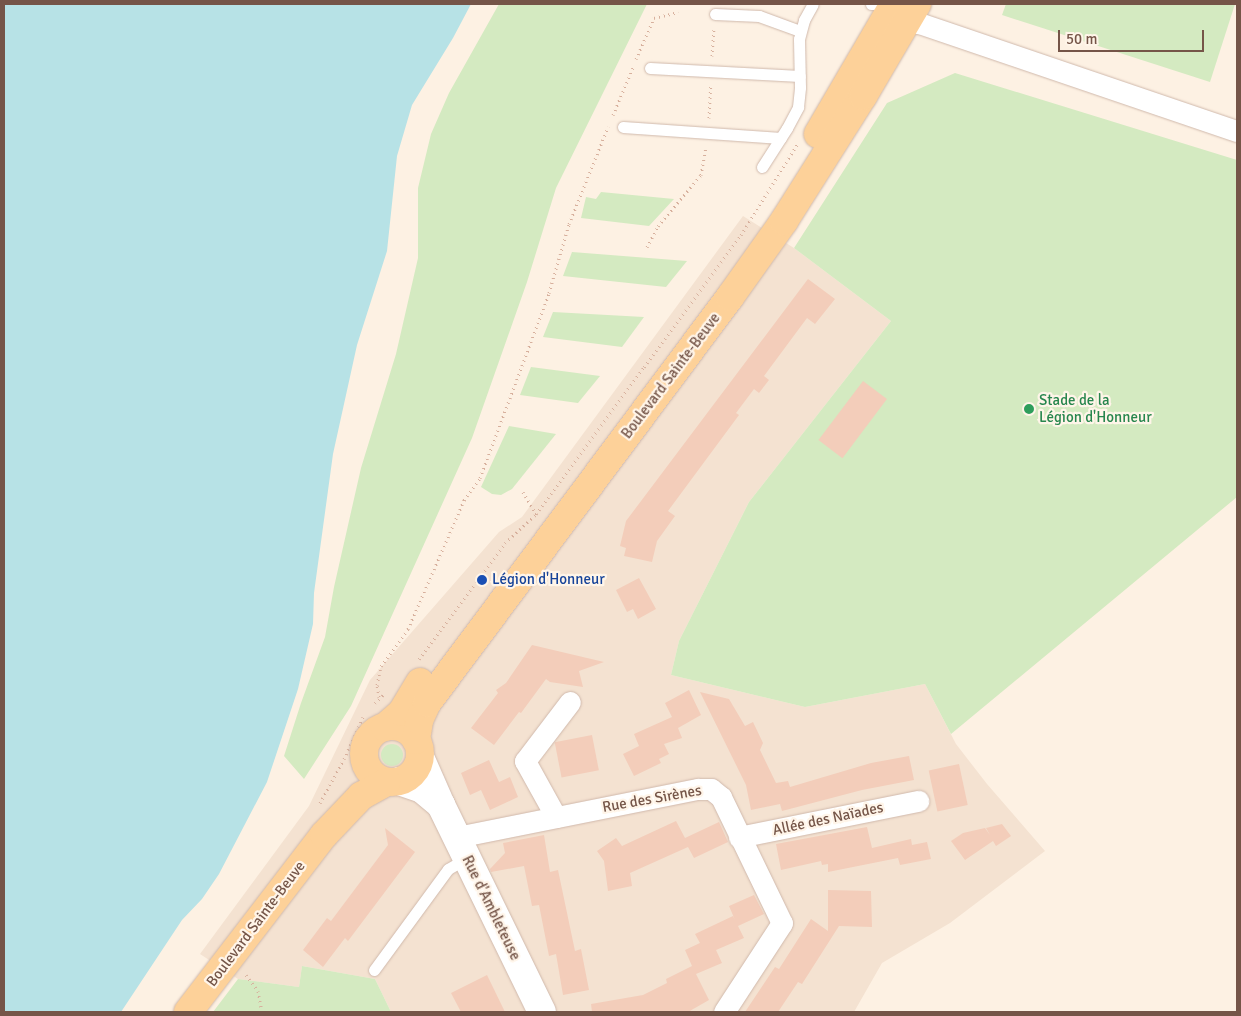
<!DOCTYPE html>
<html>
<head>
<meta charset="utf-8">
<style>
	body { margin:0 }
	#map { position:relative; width:1241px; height:1016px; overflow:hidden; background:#fdf1e3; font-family:Signika,sans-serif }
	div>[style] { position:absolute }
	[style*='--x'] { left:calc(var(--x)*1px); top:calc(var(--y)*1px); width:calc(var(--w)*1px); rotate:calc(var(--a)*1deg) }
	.residential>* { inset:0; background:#f4e2d1 }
	.green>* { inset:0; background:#d4eac1 }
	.round { border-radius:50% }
	.water>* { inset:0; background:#b7e2e6 }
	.building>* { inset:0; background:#f3cdba; transform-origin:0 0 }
	.path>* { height:3px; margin-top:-1.5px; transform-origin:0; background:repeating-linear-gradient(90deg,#d7b09d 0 1px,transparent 0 5px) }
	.roads { filter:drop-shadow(0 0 1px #d0b9ac) drop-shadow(0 0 1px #d0b9ac) }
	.service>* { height:11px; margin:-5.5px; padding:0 5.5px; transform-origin:5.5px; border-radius:5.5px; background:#fff }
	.minor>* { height:21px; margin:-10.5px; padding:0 10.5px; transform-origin:10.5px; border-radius:10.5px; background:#fff }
	.tertiary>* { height:28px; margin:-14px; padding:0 14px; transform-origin:14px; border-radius:14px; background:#fff }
	.primary>* { height:28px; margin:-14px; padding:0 14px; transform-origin:14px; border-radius:14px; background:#fdd199 }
	.primary>.ring { margin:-14px; padding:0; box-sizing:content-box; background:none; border:28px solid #fdd199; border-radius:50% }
	.dots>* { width:14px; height:14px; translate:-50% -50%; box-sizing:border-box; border:2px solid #fff5e9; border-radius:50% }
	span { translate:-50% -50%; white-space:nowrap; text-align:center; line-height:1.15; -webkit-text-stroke:4.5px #fff5e9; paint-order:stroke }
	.street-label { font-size:15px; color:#755548 }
	.leisure-label { font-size:15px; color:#27864d }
	.left { translate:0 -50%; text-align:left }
	.transit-label { font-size:15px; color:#164399 }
	.frame { position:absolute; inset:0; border:5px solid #755548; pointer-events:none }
	.scale { position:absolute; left:1058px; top:30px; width:146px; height:22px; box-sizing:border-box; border:2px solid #755548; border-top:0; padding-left:6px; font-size:15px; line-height:18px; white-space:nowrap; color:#755548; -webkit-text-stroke:4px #fff5e9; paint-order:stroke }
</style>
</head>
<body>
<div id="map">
	<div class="residential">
		<div style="clip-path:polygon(743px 216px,794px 248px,891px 321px,749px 502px,679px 641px,671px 675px,805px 707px,925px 684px,956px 744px,987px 784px,1045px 851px,950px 923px,882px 963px,854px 1012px,391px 1012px,375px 979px,302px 966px,299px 987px,238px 979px,200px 954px,309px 806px,370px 680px,499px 532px,522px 517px)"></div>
	</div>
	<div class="green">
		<div style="clip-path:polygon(499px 4px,647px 4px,556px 188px,527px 282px,472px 438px,351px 706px,304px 779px,284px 756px,301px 703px,325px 637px,334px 587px,361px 468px,396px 354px,418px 258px,418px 188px,431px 134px,449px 93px)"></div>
		<div style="clip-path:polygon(1006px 4px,1235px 4px,1210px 82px,1002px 15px)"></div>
		<div style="clip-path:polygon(955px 73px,1237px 160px,1237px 497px,951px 734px,925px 684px,805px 707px,671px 675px,679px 641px,749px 502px,891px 321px,794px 248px,887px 103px)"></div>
		<div style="clip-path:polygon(601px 192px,674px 199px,649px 226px,581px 218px,586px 197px,596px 199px)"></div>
		<div style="clip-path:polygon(572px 252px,687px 261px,666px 287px,563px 276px)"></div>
		<div style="clip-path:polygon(553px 312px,644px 317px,622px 347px,543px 337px)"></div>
		<div style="clip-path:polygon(531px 367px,600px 376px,578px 403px,520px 395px)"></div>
		<div style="clip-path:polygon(509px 426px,556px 434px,512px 489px,501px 495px,492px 494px,481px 487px)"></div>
		<div class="round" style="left:381px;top:744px;width:22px;height:22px"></div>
		<div style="clip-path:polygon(302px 966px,375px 979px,391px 1012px,213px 1012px,238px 979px,299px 987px)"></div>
	</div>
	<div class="water">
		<div style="clip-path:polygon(4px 4px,471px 4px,453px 38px,412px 105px,397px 156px,387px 251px,357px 345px,333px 454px,314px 593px,313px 624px,298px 689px,267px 782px,219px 874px,202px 899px,182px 920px,121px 1012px,4px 1012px)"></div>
	</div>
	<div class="building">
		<div style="clip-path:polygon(808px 279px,835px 299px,815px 324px,807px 318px,764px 376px,769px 380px,759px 393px,754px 389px,736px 413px,739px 415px,668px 511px,675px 516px,657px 541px,652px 562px,624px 556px,626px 548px,620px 546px,626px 521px)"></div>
		<div style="left:863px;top:381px;width:30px;height:74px;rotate:37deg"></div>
		<div style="clip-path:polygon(639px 578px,656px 609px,638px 619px,633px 609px,627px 612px,616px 590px)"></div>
		<div style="clip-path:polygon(532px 645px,604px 662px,579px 671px,583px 687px,550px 682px,546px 679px,521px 713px,519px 712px,494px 745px,471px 728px,498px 693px,496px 690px,506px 683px)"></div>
		<div style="clip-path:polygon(689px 690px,701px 715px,678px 728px,682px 738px,664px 744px,669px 754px,659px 759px,661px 763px,634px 776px,623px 754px,639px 746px,634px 734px,672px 717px,665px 703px)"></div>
		<div style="clip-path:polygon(700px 692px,729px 699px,745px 726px,753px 722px,763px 743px,760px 750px,776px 783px,788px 781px,790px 787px,871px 763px,909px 756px,914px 780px,862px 790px,782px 811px,780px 804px,751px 810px,746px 785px)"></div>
		<div style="left:592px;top:735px;width:36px;height:38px;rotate:79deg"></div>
		<div style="clip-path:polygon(489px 760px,499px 782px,510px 777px,518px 797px,490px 810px,481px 790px,470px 795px,461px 773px)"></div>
		<div style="left:959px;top:764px;width:42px;height:31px;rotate:78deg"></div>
		<div style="clip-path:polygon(676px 821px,685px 838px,719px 822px,728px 842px,694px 858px,688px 847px,630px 873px,632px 886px,608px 891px,604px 861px,597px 851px,616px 838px,622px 846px)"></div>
		<div style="clip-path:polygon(1002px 824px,1011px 836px,996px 846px,993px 841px,965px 860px,951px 841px,963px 833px,985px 828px,990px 835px,986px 828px)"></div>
		<div style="clip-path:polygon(867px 827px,872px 848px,911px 839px,912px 845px,927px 842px,931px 859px,900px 865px,898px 858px,828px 872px,828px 864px,822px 865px,821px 861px,781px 870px,776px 844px)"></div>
		<div style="clip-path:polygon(385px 828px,415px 852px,348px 941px,345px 938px,323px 967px,303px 950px,327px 918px,331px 921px,388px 845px)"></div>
		<div style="clip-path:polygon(544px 835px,550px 872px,558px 870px,575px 951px,581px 949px,589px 990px,563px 995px,556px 954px,549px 956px,539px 905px,532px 906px,524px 866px,491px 872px,490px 869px,505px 853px,503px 843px)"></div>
		<div style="clip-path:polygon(828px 890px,871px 891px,872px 927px,839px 926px,802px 984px,798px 982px,778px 1012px,745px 1012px,775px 967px,779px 969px,811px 919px,828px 931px)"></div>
		<div style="clip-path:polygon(754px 895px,764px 914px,738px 926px,744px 938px,716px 950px,722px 963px,696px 974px,709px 1000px,688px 1012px,592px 1012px,591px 1004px,643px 995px,667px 983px,666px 979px,692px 966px,685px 950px,700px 943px,695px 934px,733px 916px,735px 920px,729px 906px)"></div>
		<div style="clip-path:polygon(487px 975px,505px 1012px,461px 1012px,451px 993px)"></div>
	</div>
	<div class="path">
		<div style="--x:712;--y:56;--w:29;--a:-86"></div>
		<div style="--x:636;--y:59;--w:45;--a:-66.3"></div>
		<div style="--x:654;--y:18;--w:25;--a:-14"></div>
		<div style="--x:613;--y:115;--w:54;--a:-67.2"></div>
		<div style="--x:709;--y:118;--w:33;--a:-87"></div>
		<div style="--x:647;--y:247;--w:24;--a:-62"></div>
		<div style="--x:658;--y:226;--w:67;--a:-49.9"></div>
		<div style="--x:701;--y:175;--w:28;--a:-80"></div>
		<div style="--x:523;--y:492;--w:26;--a:59"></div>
		<div style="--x:419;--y:659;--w:144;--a:-53.4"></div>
		<div style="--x:505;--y:543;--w:42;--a:-43.1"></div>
		<div style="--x:536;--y:514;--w:182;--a:-53.7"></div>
		<div style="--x:644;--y:367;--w:164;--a:-53.7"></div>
		<div style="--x:741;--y:235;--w:108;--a:-58.2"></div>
		<div style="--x:379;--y:697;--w:12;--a:-99"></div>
		<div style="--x:377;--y:685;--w:19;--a:-78"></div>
		<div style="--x:381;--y:666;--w:46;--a:-53.9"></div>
		<div style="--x:408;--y:629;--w:141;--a:-66.5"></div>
		<div style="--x:464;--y:500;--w:27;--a:-54"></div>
		<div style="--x:480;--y:478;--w:197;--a:-69.5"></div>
		<div style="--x:549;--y:293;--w:72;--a:-73.8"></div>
		<div style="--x:569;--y:224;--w:105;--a:-68.1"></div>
		<div style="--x:375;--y:703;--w:14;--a:-45"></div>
		<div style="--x:320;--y:803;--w:50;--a:-61.4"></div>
		<div style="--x:344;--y:759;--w:46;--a:-65.7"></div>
		<div style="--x:246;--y:975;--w:20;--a:53"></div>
		<div style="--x:258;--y:991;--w:21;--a:79"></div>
	</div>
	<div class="roads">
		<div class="service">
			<div style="--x:871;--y:4;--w:2;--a:0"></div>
			<div style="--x:715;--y:14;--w:44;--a:2.6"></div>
			<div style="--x:759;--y:16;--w:44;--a:20.1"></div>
			<div style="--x:650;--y:68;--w:150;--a:3.1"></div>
			<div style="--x:623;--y:127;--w:158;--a:4"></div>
			<div style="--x:762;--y:167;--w:46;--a:-57.3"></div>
			<div style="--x:787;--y:128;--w:24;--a:-62"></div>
			<div style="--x:798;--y:107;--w:20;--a:-84"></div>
			<div style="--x:800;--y:87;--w:48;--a:-91.2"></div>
			<div style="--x:799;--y:39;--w:20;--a:-75"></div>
			<div style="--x:804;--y:20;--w:18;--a:-61"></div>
			<div style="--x:374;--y:970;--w:125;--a:-53.8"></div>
			<div style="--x:448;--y:869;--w:22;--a:-30"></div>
		</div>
		<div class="minor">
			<div style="--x:896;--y:11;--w:26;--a:28"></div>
			<div style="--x:919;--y:23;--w:336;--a:18.8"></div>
			<div style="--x:556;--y:817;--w:64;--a:-119"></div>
			<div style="--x:525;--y:761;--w:74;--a:-52.7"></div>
			<div style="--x:457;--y:837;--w:246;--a:-11.3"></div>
			<div style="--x:698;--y:789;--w:13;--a:0"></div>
			<div style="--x:711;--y:789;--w:13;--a:39"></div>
			<div style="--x:721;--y:797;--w:140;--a:64.2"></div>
			<div style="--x:782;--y:923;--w:106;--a:123.1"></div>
			<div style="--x:739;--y:837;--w:183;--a:-11.4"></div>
		</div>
		<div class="tertiary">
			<div style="--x:420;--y:757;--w:52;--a:66.4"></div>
			<div style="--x:441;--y:805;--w:230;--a:64"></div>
			<div style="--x:399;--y:781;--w:24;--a:19"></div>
			<div style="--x:422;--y:789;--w:25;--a:40"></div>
		</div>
		<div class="primary">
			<div style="--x:818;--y:134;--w:151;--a:-59.7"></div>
			<div class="ring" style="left:364px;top:726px;width:28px;height:28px"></div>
			<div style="--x:385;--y:727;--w:23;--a:-41"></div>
			<div style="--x:402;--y:712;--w:35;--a:-59"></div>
			<div style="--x:416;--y:740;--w:20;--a:-81"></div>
			<div style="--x:419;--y:720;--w:19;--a:-65"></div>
			<div style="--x:427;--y:703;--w:507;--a:-53.27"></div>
			<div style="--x:730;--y:297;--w:93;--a:-54.6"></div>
			<div style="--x:784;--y:221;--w:148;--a:-57.7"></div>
			<div style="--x:863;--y:96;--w:107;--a:-59.6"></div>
			<div style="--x:188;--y:1012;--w:223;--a:-52.5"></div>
			<div style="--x:324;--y:835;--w:54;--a:-46.5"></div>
			<div style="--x:361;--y:796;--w:29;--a:-29"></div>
		</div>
	</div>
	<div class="dots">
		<div style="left:1029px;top:409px;background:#2e9e5b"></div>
		<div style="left:482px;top:580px;background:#1a4fb4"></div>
	</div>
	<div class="street-label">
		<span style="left:671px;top:376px;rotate:-53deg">Boulevard Sainte-Beuve</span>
		<span style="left:652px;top:799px;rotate:-10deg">Rue des Sirènes</span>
		<span style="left:828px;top:819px;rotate:-12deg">Allée des Naïades</span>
		<span style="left:491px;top:908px;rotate:64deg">Rue d'Ambleteuse</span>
		<span style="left:256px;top:924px;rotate:-53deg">Boulevard Sainte-Beuve</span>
	</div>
	<div class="leisure-label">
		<span class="left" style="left:1039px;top:409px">Stade de la<br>Légion d'Honneur</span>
	</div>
	<div class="transit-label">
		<span class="left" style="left:492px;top:580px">Légion d'Honneur</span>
	</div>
	<div class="frame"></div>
	<div class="scale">50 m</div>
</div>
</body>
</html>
